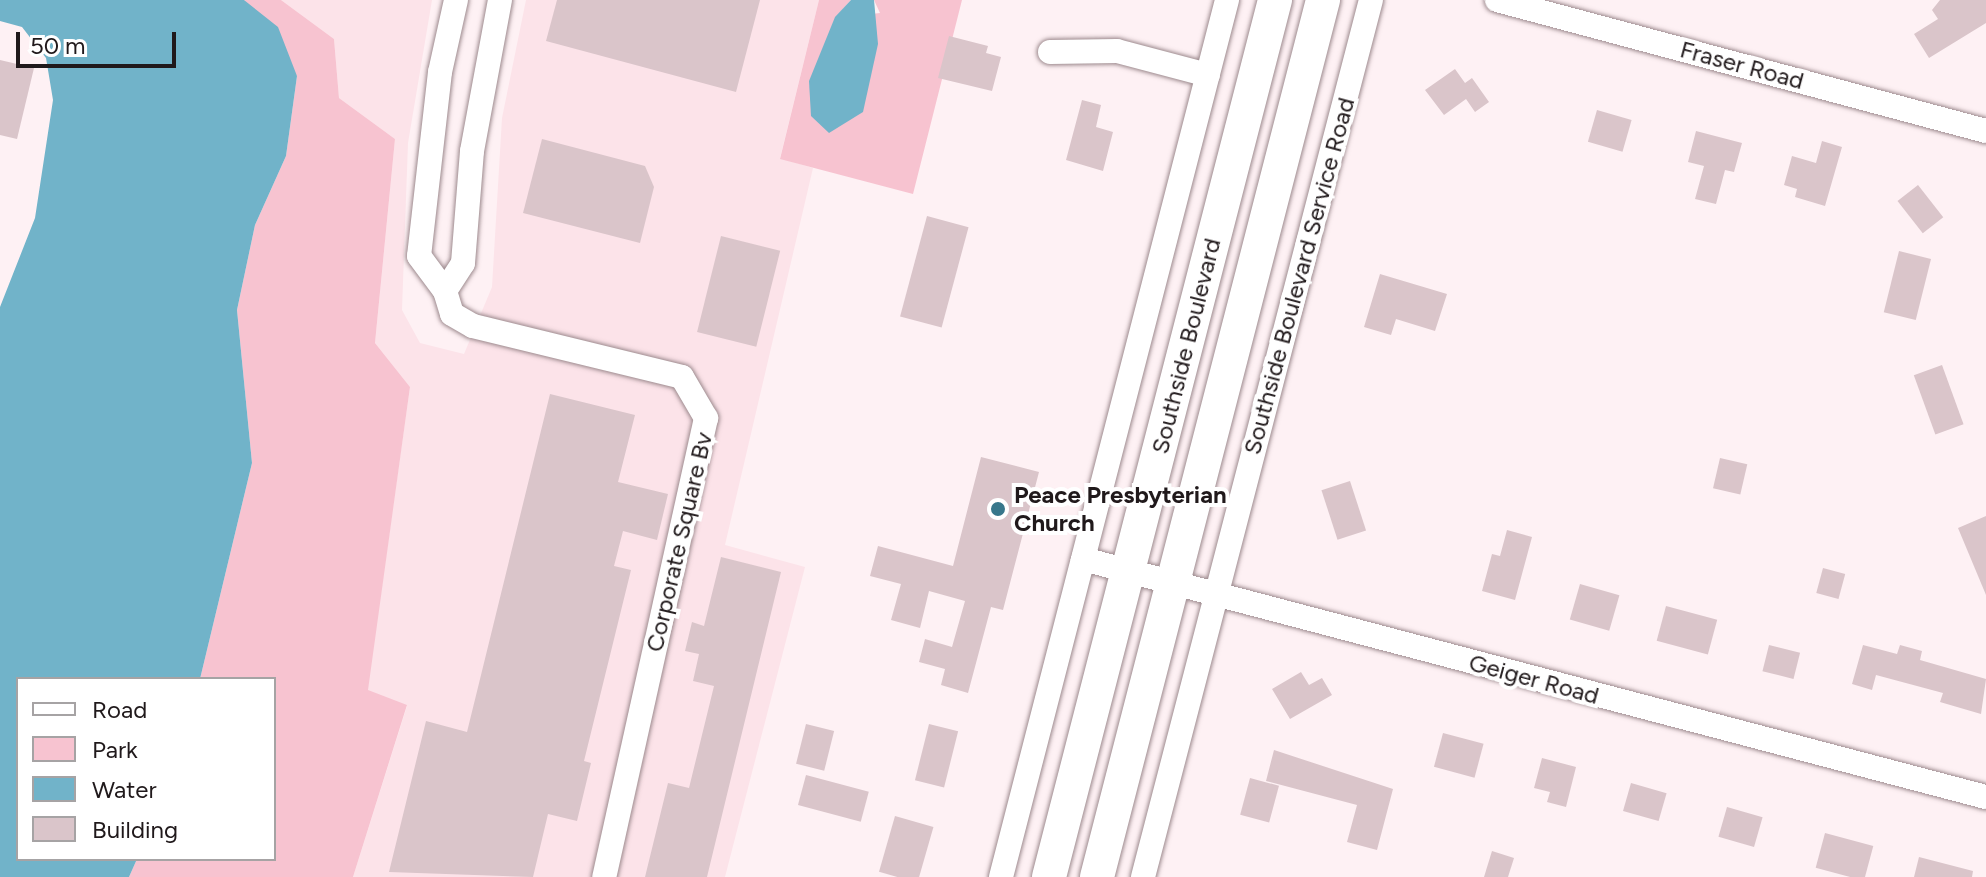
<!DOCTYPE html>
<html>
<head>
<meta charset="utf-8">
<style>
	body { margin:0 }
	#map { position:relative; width:1986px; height:877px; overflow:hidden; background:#fef1f4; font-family:Figtree,sans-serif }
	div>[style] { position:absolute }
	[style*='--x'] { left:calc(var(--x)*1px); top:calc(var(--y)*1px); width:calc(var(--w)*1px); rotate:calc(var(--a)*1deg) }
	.built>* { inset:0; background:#fce3e9 }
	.green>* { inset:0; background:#f7c3d0 }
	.water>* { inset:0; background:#71b3c9 }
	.building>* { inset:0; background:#dac5ca; transform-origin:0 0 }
	.roads { filter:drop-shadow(0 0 2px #9d8a8e) drop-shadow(0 0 2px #9d8a8e) }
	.minor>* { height:24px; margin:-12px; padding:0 12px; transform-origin:12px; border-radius:12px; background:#fff }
	.highway>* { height:34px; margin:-17px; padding:0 17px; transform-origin:17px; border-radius:17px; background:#fff }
	.dots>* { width:22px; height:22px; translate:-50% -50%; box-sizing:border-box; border:4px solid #fff; border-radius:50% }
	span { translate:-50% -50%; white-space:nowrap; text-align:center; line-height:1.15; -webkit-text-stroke:8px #fff; paint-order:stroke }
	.street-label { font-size:24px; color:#20191b }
	.poi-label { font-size:24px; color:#20191b; font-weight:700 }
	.left { translate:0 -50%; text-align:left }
	.legend { position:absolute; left:16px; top:677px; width:260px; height:184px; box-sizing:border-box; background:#fff; border:2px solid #a6a3a4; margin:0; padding:10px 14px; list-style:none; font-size:24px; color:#20191b }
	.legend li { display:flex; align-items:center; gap:16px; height:40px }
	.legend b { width:40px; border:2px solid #a6a3a4 }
	.scale { position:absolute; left:16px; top:32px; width:160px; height:36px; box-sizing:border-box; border:4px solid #20191b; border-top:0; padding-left:10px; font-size:24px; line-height:28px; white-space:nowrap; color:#20191b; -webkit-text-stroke:6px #fff; paint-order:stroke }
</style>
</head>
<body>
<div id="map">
	<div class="built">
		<div style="clip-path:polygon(281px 0,432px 0,408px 143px,402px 310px,420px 343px,464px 354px,492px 287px,502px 118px,526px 0,819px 0,780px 158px,813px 168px,725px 545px,805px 567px,725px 877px,353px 877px,407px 706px,367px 691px,410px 387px,375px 343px,395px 139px,339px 98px,334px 39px)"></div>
	</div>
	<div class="green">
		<div style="clip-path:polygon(244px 0,281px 0,334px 39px,339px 98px,395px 139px,375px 343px,410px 387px,368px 690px,407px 705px,353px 877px,129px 877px,137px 859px,274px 859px,274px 679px,200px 679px,252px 463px,237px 310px,255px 225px,286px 156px,297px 76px)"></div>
		<div style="clip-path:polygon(819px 0,851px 0,835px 18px,880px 13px,874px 0,962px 0,913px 194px,780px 159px)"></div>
	</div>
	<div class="water">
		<div style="clip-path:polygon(0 0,244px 0,278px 27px,297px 76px,286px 156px,255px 225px,237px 310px,252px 463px,200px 679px,18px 679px,18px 859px,137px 859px,129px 877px,0 877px,0 307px,35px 218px,53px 100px,46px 58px,22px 27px,0 21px)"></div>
		<div style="clip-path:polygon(851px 0,874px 0,878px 44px,863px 112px,829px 133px,811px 116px,809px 81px,835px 17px)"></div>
	</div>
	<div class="building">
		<div style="clip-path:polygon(557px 0,760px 0,736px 92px,546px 41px)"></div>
		<div style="clip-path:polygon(1940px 0,1986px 0,1986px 23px,1929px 58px,1914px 34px,1938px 19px,1932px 10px)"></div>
		<div style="clip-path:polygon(949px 36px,988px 46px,986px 53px,1001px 57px,992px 91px,938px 78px)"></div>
		<div style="clip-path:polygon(0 60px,34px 68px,17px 139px,0 135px)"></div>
		<div style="clip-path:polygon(1455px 69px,1465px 83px,1472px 78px,1489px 102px,1475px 112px,1466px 99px,1444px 115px,1425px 90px)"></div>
		<div style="clip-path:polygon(1082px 100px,1101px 105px,1096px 127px,1113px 132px,1103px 171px,1066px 160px)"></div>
		<div style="left:1597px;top:110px;width:36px;height:33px;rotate:16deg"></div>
		<div style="clip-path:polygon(1696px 131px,1742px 143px,1734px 172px,1725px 170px,1716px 204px,1695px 199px,1704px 166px,1688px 162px)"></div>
		<div style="clip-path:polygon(542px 139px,645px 166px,654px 187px,640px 243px,523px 213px)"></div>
		<div style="clip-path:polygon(1822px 141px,1842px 147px,1825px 206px,1795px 197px,1797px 189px,1784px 185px,1792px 156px,1816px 163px)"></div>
		<div style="left:1918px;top:185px;width:41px;height:26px;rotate:52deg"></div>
		<div style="left:927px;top:216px;width:43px;height:104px;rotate:15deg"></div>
		<div style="left:721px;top:236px;width:61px;height:99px;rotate:14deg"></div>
		<div style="left:1899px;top:251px;width:33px;height:63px;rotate:14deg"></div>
		<div style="clip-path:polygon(1380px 274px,1447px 294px,1435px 331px,1396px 319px,1391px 335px,1364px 327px)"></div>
		<div style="left:1942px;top:365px;width:63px;height:30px;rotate:70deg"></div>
		<div style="clip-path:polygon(550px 394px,635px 415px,618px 482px,668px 494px,657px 540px,623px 531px,614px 566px,631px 570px,584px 761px,591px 763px,577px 821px,548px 814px,533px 877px,389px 872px,426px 721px,467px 732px)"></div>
		<div style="clip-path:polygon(981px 457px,1039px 472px,1003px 610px,991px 607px,968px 693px,941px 685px,945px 669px,919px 662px,925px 639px,952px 647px,965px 601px,929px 591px,920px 628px,891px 620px,901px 584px,870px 576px,878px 546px,953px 566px)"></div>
		<div style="left:1720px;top:458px;width:28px;height:31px;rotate:13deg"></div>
		<div style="left:1350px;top:481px;width:52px;height:30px;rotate:72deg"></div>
		<div style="clip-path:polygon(1986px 516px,1986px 595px,1958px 528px)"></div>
		<div style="clip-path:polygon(1507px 530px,1532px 537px,1515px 600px,1482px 591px,1492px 554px,1500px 556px)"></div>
		<div style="clip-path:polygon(721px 557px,781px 572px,707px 877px,645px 877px,668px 783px,689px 788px,714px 686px,693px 681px,699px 654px,685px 651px,692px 622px,704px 626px)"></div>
		<div style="left:1823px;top:568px;width:23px;height:26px;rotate:15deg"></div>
		<div style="left:1580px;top:584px;width:41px;height:37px;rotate:16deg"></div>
		<div style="left:1666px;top:606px;width:53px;height:36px;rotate:15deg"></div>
		<div style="left:1769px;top:645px;width:32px;height:27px;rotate:14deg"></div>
		<div style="clip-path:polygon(1863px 645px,1897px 654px,1900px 645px,1922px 651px,1920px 660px,1986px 679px,1981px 714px,1940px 702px,1943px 693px,1876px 675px,1872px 690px,1852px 684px)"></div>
		<div style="clip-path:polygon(1301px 672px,1309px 685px,1322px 678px,1332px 695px,1290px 719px,1272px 689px)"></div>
		<div style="left:806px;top:724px;width:29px;height:41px;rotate:14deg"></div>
		<div style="left:929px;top:724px;width:30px;height:58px;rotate:14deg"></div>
		<div style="left:1443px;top:733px;width:42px;height:35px;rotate:15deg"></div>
		<div style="clip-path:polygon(1274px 750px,1393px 789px,1377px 850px,1347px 842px,1357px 805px,1266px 781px)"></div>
		<div style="clip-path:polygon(1542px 758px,1576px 767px,1566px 807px,1547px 802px,1550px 792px,1534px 788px)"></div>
		<div style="left:806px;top:775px;width:65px;height:31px;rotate:15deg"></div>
		<div style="left:1250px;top:778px;width:30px;height:38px;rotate:15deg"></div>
		<div style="left:1631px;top:783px;width:37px;height:29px;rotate:16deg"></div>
		<div style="left:1727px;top:807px;width:37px;height:31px;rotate:16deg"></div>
		<div style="left:895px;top:816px;width:40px;height:58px;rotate:16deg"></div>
		<div style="left:1825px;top:833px;width:50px;height:36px;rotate:15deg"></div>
		<div style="clip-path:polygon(1492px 851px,1514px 858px,1508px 877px,1484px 877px)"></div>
		<div style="clip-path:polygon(1919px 857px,1973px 871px,1972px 877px,1914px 877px)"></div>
	</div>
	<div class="roads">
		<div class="minor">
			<div style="--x:456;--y:0;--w:74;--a:102.5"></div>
			<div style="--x:440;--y:72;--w:185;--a:96.5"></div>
			<div style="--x:419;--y:256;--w:44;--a:53.4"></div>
			<div style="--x:445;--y:291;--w:24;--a:73"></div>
			<div style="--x:452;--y:314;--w:24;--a:30"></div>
			<div style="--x:473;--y:326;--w:215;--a:13.7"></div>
			<div style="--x:682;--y:377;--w:48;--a:59.7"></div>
			<div style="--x:706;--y:418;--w:470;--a:102.5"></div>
			<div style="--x:1497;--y:0;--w:506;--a:15"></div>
			<div style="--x:1050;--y:52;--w:67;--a:-0.9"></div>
			<div style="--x:1117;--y:51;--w:94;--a:14.8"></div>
			<div style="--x:445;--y:291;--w:33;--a:-57"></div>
			<div style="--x:463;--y:263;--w:112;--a:-85.4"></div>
			<div style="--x:472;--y:151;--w:154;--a:-79.5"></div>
			<div style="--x:1083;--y:559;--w:934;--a:14.77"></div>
			<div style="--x:1001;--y:877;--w:906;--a:-75.55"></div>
			<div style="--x:1143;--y:877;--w:906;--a:-75.43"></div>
		</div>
		<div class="highway">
			<div style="--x:1049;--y:877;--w:906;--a:-75.55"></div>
			<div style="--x:1097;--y:877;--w:906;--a:-75.55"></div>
		</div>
	</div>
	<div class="dots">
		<div style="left:998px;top:509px;background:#37778b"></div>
	</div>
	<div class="street-label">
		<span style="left:1742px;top:65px;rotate:15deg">Fraser Road</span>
		<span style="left:1299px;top:276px;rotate:-75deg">Southside Boulevard Service Road</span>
		<span style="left:1186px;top:346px;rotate:-76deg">Southside Boulevard</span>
		<span style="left:679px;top:542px;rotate:-77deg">Corporate Square Bv</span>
		<span style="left:1534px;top:679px;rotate:15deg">Geiger Road</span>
	</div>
	<div class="poi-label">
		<span class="left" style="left:1014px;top:509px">Peace Presbyterian<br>Church</span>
	</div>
	<ul class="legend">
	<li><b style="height:10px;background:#fff"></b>Road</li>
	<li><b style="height:22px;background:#f7c3d0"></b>Park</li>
	<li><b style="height:22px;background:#71b3c9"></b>Water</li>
	<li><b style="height:22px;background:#dac5ca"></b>Building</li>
	</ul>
	<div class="scale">50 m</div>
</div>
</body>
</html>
